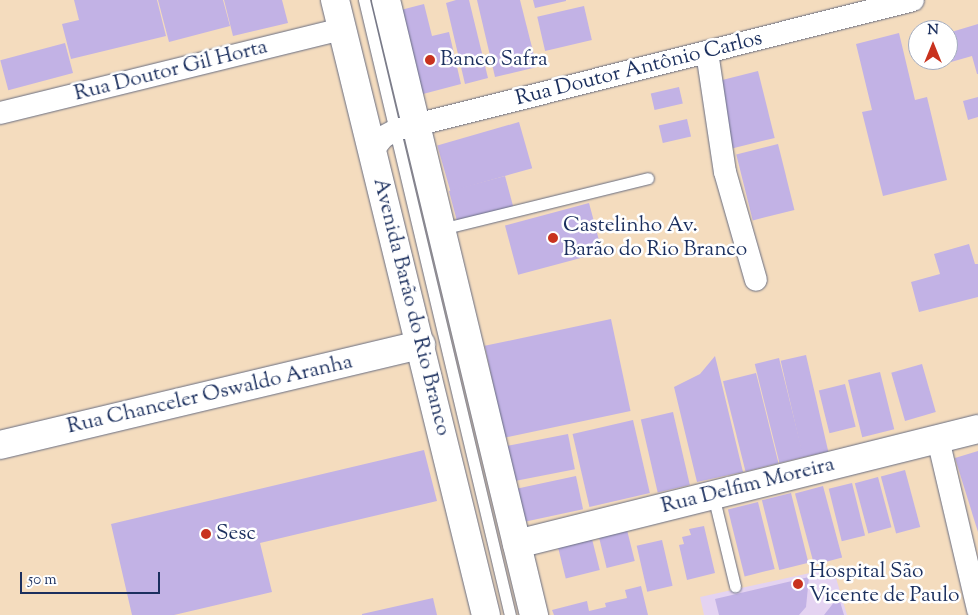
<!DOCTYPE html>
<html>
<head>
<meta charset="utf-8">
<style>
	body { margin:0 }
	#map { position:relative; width:978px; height:615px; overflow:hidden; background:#f4dcbe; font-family:"Sorts Mill Goudy",serif }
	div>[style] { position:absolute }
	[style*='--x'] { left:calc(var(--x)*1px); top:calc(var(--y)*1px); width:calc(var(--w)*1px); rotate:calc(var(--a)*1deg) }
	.built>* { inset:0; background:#e4d3f1 }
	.building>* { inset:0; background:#c2b2e5; transform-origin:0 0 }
	.roads { filter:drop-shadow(0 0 1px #676c80) drop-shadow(0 0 1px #676c80) }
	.service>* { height:11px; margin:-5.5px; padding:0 5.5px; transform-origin:5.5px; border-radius:5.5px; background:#fff }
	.minor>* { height:22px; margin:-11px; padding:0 11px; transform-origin:11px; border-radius:11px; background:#fff }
	.tertiary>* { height:28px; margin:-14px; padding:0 14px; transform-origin:14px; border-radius:14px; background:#fff }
	.secondary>* { height:28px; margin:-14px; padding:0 14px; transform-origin:14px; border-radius:14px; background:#fff }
	.dots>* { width:14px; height:14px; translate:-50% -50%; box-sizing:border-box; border:2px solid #fff; border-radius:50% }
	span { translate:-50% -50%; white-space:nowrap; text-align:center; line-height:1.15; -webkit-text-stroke:5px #fff; paint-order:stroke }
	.poi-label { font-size:21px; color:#1b2f5e }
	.left { translate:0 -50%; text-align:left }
	.street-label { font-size:21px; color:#1b2f5e }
	.north { position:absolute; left:908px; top:20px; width:50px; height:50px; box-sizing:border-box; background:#fff; border:1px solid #a4acbf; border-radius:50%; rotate:0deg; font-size:14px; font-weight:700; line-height:20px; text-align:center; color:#1b2f5e }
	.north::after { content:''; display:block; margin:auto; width:18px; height:22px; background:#c8321e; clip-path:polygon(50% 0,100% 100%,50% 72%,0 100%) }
	.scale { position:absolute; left:20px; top:572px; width:140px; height:22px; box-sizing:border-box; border:2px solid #1b2f5e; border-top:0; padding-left:6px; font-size:15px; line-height:18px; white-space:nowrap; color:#1b2f5e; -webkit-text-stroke:4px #fff; paint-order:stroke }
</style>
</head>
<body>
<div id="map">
	<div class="built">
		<div style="clip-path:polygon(833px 568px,847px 615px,704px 615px,700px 597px)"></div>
	</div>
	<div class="building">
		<div style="clip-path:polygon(74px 0,157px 0,166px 36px,71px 59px,62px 24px,79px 20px)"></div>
		<div style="clip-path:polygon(158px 0,223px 0,230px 26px,169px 42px)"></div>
		<div style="clip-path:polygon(224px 0,282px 0,288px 23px,233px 36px)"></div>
		<div style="clip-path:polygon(456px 0,469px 0,488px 78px,465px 84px,446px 3px)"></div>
		<div style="clip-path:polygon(477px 0,520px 0,537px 67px,495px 77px)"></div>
		<div style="clip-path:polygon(533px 0,566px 0,566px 1px,535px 8px)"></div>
		<div style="clip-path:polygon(424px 4px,432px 36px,449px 32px,461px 84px,423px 94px,393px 12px)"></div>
		<div style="left:584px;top:6px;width:35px;height:48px;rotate:77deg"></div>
		<div style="clip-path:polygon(978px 24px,978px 74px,977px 74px,972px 56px,951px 62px,948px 33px)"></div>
		<div style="clip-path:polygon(899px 33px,915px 100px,927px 97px,947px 180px,883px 196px,862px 112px,872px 110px,856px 44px)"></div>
		<div style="left:65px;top:43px;width:31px;height:67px;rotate:75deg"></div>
		<div style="left:758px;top:71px;width:69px;height:43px;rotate:76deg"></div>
		<div style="left:679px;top:87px;width:17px;height:29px;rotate:77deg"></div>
		<div style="clip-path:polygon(978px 97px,978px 117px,968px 120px,963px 101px)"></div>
		<div style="left:687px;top:119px;width:18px;height:29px;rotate:77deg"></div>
		<div style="left:519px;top:122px;width:48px;height:85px;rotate:74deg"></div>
		<div style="left:778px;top:144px;width:68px;height:43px;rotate:76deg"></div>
		<div style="left:505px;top:176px;width:35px;height:58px;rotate:75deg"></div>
		<div style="left:589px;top:203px;width:51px;height:87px;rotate:75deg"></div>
		<div style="clip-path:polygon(969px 244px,975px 264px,978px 264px,978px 297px,919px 312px,911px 282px,940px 274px,934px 254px)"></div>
		<div style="left:611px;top:319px;width:94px;height:129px;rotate:78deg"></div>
		<div style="left:806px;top:355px;width:99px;height:26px;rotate:77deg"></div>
		<div style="clip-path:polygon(715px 356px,743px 472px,697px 482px,674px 387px,700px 374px)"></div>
		<div style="left:779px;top:358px;width:102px;height:25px;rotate:76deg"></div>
		<div style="left:922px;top:364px;width:50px;height:32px;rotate:74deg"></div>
		<div style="left:880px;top:372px;width:59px;height:33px;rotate:76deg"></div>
		<div style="left:756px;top:373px;width:93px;height:34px;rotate:76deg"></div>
		<div style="left:845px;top:384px;width:44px;height:27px;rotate:76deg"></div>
		<div style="left:673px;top:412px;width:75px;height:33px;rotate:77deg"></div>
		<div style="left:633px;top:420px;width:75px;height:62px;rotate:77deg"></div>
		<div style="left:568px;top:434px;width:36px;height:65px;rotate:79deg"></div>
		<div style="clip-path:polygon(424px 450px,437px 501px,260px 543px,272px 592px,174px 615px,132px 615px,111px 524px)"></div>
		<div style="clip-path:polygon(978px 451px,978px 532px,955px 458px)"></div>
		<div style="left:905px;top:470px;width:59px;height:25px;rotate:75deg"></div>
		<div style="left:576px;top:476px;width:34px;height:62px;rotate:78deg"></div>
		<div style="left:878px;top:477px;width:52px;height:24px;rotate:75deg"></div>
		<div style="left:852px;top:483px;width:54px;height:24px;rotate:76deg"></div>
		<div style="left:823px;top:486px;width:74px;height:29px;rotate:75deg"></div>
		<div style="left:791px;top:493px;width:72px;height:30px;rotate:76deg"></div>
		<div style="left:758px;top:502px;width:69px;height:31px;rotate:76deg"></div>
		<div style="clip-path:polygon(704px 526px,715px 573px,687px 580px,679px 545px,684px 544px,682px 537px,691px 535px,689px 529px)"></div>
		<div style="left:627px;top:530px;width:32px;height:29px;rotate:76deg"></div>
		<div style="left:592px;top:539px;width:32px;height:35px;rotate:76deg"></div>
		<div style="left:662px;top:540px;width:47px;height:26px;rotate:77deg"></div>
		<div style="clip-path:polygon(809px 577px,806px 607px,799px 615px,719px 615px,715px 599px)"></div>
		<div style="clip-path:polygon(641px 586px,648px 615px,554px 615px,552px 610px,587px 601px,589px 611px,606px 607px,605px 603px,627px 598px,625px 590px)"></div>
		<div style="clip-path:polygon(838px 595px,844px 615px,824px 615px,835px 601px)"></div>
		<div style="clip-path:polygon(433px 598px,437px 615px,362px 615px,362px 614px)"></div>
	</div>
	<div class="roads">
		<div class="service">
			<div style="--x:364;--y:0;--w:632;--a:76.65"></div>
			<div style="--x:441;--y:229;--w:213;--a:-13.8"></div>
			<div style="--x:713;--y:495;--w:94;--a:76.4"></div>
		</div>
		<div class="minor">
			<div style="--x:707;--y:52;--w:121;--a:81.5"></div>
			<div style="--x:725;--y:172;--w:112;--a:74"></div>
			<div style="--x:0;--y:113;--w:352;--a:-13.8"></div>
			<div style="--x:373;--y:150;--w:16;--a:-52"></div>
			<div style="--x:383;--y:137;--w:15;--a:-28"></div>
			<div style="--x:396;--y:130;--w:533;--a:-14.11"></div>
			<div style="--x:938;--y:439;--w:176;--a:76.8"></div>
		</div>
		<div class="tertiary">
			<div style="--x:517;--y:544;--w:475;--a:-14"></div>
		</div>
		<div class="secondary">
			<div style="--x:335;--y:0;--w:633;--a:76.21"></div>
			<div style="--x:386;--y:0;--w:633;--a:76.47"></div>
			<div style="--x:0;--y:445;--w:433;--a:-13.4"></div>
		</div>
	</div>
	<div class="dots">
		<div style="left:430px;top:60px;background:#c8321e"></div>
		<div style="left:553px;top:238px;background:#c8321e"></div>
		<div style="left:206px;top:534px;background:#c8321e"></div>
		<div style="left:798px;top:584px;background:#c8321e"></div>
	</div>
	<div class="poi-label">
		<span class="left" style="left:440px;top:60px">Banco Safra</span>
		<span class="left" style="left:563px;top:238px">Castelinho Av.<br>Barão do Rio Branco</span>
		<span class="left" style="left:216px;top:534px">Sesc</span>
		<span class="left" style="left:809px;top:584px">Hospital São<br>Vicente de Paulo</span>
	</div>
	<div class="street-label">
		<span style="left:639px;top:69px;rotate:-14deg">Rua Doutor Antônio Carlos</span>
		<span style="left:171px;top:71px;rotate:-14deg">Rua Doutor Gil Horta</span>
		<span style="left:411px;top:307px;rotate:76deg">Avenida Barão do Rio Branco</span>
		<span style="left:210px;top:395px;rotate:-13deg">Rua Chanceler Oswaldo Aranha</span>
		<span style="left:748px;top:486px;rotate:-14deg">Rua Delfim Moreira</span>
	</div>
	<div class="north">N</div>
	<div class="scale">50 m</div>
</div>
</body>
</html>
